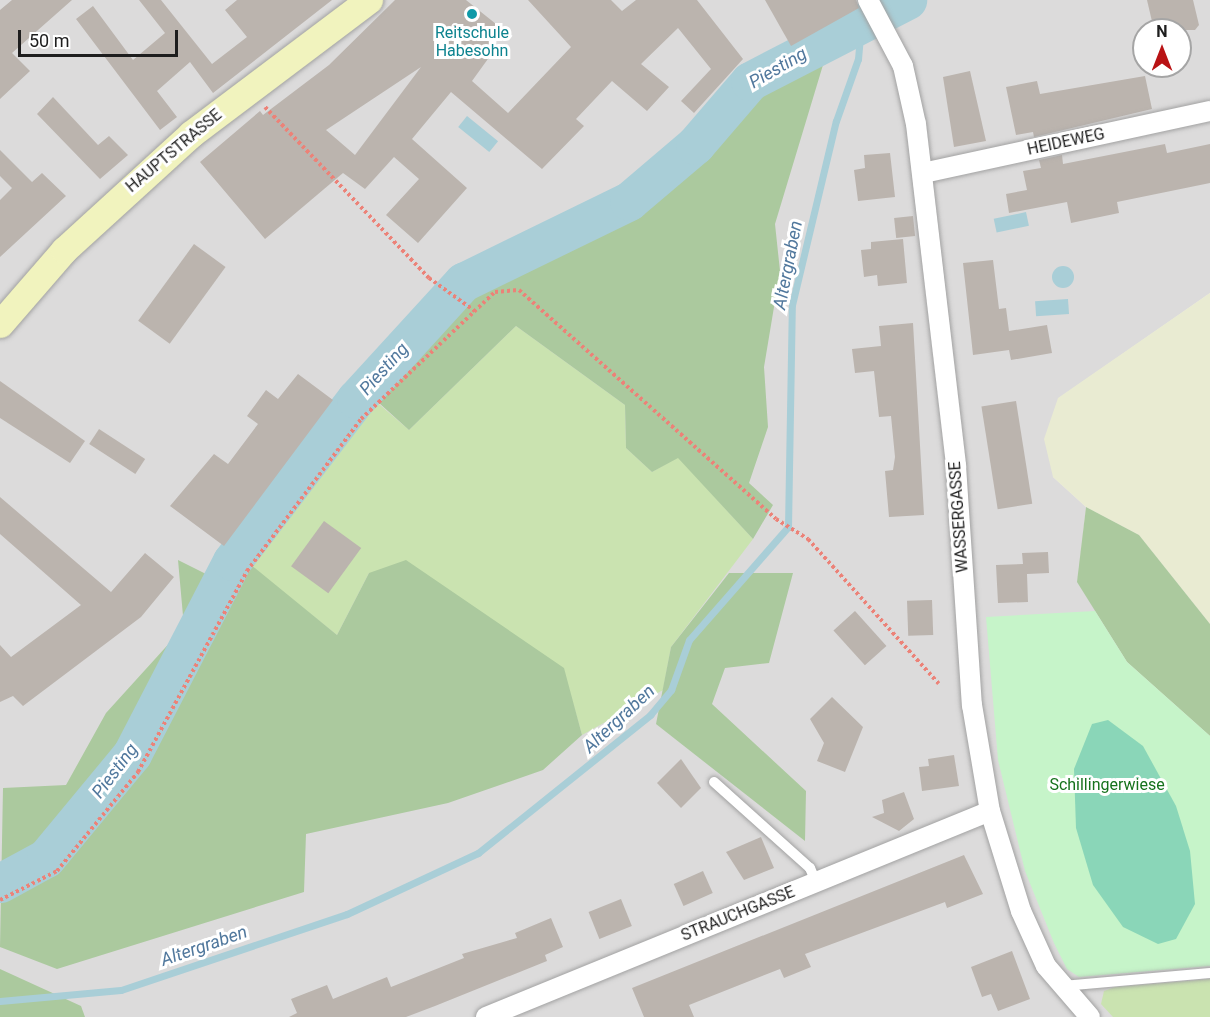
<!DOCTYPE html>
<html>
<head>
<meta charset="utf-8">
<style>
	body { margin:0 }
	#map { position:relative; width:1210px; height:1017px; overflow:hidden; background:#eeebe5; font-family:Roboto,sans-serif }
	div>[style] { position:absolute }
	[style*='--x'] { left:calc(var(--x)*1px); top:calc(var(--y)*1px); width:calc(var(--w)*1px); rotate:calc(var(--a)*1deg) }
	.residential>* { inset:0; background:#dcdbdb }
	.farmland>* { inset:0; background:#e9ebd2 }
	.grass>* { inset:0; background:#cae3b0 }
	.forest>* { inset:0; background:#abc99e }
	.park>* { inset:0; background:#c6f4c9 }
	.pitch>* { inset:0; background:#8ad6b8 }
	.water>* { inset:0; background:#a9ced7; transform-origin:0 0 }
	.round { border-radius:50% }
	.stream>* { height:7px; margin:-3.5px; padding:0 3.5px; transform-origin:3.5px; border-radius:3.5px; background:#a9ced7 }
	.river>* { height:39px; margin:-19.5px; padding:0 19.5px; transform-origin:19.5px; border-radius:19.5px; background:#a9ced7 }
	.building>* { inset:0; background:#bbb4ae; transform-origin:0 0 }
	.path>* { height:4px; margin-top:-2px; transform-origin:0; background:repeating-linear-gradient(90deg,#ec8278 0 3px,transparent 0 6px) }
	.roads { filter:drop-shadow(0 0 2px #a2a2a2) drop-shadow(0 0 2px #a2a2a2) }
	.lane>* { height:10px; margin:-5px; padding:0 5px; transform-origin:5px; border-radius:5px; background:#fff }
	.street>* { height:20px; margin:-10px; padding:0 10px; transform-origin:10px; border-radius:10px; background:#fff }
	.secondary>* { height:27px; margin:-13.5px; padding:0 13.5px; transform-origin:13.5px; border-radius:13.5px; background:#f1f3be }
	.dots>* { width:16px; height:16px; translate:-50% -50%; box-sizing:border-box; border:3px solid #fff; border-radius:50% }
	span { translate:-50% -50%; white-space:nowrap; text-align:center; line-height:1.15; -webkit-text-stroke:6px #fff; paint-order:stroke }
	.culture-label { font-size:16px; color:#0d838f }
	.street-label { font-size:16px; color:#1e1e1e }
	.park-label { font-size:16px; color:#16721c }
	.water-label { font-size:18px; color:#51789d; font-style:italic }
	.north { position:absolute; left:1132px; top:18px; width:60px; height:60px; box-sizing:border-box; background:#fff; border:2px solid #a5a5a5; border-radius:50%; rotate:0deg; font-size:16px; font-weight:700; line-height:24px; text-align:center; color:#1e1e1e }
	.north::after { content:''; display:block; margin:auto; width:21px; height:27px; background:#b91315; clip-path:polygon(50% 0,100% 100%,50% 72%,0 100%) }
	.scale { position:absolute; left:18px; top:30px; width:160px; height:27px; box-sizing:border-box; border:3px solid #1e1e1e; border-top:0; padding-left:8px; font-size:18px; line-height:21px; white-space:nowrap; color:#1e1e1e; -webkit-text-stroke:4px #fff; paint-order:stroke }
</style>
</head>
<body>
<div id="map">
	<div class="residential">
		<div style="clip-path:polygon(evenodd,0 0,1210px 0,1210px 293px,1059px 398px,1053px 477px,1086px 507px,1078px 582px,1127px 662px,1210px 736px,1210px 1017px,0 1017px,0 0,1144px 30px,1180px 30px,1180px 66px,1144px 66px,1144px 30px)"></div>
	</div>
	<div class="farmland">
		<div style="clip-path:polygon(1210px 293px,1210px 624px,1139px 535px,1086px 507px,1053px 477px,1044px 439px,1058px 398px)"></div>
	</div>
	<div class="grass">
		<div style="clip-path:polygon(516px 326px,625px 405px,626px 448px,652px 472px,678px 457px,753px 539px,671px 647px,663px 690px,582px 735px,563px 668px,369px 573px,337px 635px,246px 563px,373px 399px,409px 430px)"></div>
		<div style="clip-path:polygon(1210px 979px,1210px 1017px,1113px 1017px,1101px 1004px,1104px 991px,1115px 987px)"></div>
	</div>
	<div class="forest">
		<div style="clip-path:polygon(826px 55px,775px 224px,780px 271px,764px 367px,768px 427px,749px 483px,773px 505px,753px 539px,678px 458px,652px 472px,626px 448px,625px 405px,516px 326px,409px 430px,368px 393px,469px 292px,644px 205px,762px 87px)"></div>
		<div style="clip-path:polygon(1086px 507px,1139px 535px,1210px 624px,1210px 736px,1127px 662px,1077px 582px)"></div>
		<div style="clip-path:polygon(234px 551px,337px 635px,369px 573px,406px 560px,564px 668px,582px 735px,543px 770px,448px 803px,306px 834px,304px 892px,57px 969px,0 947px,3px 788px,66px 785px,106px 713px,184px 627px,178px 560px,214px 578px)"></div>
		<div style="clip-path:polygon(729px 573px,793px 573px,769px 663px,725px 668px,712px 704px,806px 791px,805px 841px,656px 724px,671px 647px)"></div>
		<div style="clip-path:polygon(0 969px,81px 1006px,85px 1017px,0 1017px)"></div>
	</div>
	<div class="park">
		<div style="clip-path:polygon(1095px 611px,1127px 662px,1210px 736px,1210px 966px,1079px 977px,1067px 969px,1054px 943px,1025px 871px,998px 760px,986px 617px)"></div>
	</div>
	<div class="pitch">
		<div style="clip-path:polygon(1108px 720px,1143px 746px,1176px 806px,1190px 851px,1195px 904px,1176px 939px,1158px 944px,1123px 927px,1093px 885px,1076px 828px,1074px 769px,1092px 724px)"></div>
	</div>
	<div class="water">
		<div style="left:467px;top:116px;width:40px;height:14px;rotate:39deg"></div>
		<div style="left:1026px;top:212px;width:14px;height:33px;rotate:78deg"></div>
		<div class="round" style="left:1052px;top:266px;width:22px;height:22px"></div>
		<div style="left:1068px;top:299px;width:15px;height:33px;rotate:86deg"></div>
	</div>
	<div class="stream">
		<div style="--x:0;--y:1001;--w:121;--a:-5.2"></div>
		<div style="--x:121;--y:990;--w:238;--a:-18.6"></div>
		<div style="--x:347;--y:914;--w:145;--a:-25"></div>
		<div style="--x:478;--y:853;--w:221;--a:-38.7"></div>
		<div style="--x:650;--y:715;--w:33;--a:-50"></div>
		<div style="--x:671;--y:690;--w:53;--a:-70.2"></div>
		<div style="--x:689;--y:640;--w:150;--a:-48.8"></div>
		<div style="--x:788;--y:527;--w:222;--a:-89"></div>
		<div style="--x:792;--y:305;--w:189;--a:-76.6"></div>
		<div style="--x:836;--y:121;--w:66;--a:-70.5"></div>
		<div style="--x:858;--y:59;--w:33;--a:-85"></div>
	</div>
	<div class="river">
		<div style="--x:0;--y:883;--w:52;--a:-28.5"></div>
		<div style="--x:46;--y:858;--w:135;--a:-50.4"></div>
		<div style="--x:132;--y:754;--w:217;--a:-62.6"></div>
		<div style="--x:232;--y:561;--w:204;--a:-52.6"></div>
		<div style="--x:356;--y:399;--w:159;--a:-47.6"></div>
		<div style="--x:463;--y:282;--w:185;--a:-26"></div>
		<div style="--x:629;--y:201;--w:87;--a:-40.3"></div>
		<div style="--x:695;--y:145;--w:84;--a:-49.3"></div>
		<div style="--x:750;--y:81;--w:177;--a:-27.3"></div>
	</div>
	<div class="building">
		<div style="clip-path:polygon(12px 0,72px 0,12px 53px,30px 71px,0 99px,0 10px)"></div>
		<div style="clip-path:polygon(139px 0,161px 0,212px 64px,247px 37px,225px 10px,237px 0,332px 0,213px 93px,190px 62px,157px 91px,177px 117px,160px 130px,76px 19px,93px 6px,133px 60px,165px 33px)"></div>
		<div style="clip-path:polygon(evenodd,395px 0,466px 0,501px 28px,484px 34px,498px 45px,472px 81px,508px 113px,571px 47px,528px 0,611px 0,622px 11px,636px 0,697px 0,743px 59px,694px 113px,681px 101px,711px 69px,678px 28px,641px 64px,669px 87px,647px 111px,612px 81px,576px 119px,584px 126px,542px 169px,451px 92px,412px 139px,467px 188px,418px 243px,386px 215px,419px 179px,394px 157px,365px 189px,343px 173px,265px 239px,200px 162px,260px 111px,263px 115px,329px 65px,395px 0,421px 67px,355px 155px,326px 130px,421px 67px)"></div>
		<div style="clip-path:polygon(765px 0,856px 0,859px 8px,791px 46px)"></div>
		<div style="clip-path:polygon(1147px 0,1193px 0,1199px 25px,1195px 30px,1154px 30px)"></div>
		<div style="clip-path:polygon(970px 71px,986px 141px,954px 147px,943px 77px)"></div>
		<div style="clip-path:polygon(1145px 76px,1152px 109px,1034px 137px,1033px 132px,1016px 135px,1006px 87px,1037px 81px,1040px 94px)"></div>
		<div style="clip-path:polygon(53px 97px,98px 145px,109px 136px,128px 155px,100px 179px,37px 114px)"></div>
		<div style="clip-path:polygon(1165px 144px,1167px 153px,1210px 144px,1210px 183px,1117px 202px,1119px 213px,1071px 223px,1067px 202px,1009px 213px,1006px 194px,1027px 190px,1023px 171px,1041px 168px,1039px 160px,1062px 155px,1063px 164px)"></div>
		<div style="clip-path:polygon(0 150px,32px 182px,42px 173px,66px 196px,0 257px,0 200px,12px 188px,0 176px)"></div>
		<div style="clip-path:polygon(890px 153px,895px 197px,858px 201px,854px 170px,865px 168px,864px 155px)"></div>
		<div style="left:913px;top:216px;width:20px;height:19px;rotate:84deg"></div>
		<div style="clip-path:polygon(903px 239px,907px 283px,878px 286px,877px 275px,864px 277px,861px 250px,871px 249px,871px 242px)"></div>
		<div style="left:194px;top:244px;width:39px;height:95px;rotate:36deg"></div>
		<div style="clip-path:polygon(993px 260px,999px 309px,1006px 308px,1009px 331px,1047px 325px,1052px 353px,1011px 360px,1009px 350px,973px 355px,963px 263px)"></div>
		<div style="clip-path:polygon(913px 323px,924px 515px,889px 517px,885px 471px,893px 470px,895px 457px,891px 416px,879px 417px,874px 371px,855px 373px,852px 349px,881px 346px,879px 326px)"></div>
		<div style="clip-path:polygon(298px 374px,333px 400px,224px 546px,170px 506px,214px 454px,228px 464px,258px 424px,247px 416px,266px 390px,278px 399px)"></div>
		<div style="clip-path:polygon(0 381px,85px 441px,70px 463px,0 418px)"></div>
		<div style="left:1016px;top:401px;width:104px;height:35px;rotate:81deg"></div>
		<div style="left:99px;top:429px;width:55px;height:18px;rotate:33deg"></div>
		<div style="clip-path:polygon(0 497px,111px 592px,145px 553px,174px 577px,141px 617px,23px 706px,13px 696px,0 702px,0 645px,11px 657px,81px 605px,0 534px)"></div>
		<div style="left:324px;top:521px;width:46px;height:56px;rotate:36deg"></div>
		<div style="clip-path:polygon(1048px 552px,1049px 573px,1027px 574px,1028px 602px,998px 603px,996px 565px,1023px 564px,1022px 553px)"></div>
		<div style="left:932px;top:600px;width:35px;height:25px;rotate:88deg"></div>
		<div style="left:855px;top:611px;width:47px;height:29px;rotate:48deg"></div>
		<div style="clip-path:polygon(832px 697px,863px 727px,845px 772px,817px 761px,824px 743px,810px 719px)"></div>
		<div style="clip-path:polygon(954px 755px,959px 786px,922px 791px,919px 767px,929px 766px,928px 759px)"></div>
		<div style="clip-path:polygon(681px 759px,701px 788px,681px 808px,657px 783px)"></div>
		<div style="clip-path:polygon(904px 792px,914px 819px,899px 831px,872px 817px,884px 813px,882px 800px)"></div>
		<div style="clip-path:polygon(761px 837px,774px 868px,744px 880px,726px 852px)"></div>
		<div style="clip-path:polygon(964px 855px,983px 894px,947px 908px,945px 902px,805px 954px,811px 967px,784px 978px,780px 969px,689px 1005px,694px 1017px,644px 1017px,632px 988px)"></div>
		<div style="left:703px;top:871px;width:24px;height:32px;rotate:66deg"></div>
		<div style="left:621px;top:899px;width:29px;height:35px;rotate:68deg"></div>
		<div style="clip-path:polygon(551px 918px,563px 947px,545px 955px,547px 961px,435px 1006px,406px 1017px,289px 1017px,297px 1013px,291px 999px,327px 985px,333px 999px,387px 977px,391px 987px,464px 958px,462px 954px,517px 938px,515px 933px)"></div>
		<div style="clip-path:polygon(1012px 951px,1030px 999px,998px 1011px,991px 994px,982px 997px,971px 967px)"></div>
	</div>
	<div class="path">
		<div style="--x:265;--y:107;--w:237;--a:46.2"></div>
		<div style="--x:429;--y:278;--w:57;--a:35.7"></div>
		<div style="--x:0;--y:900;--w:64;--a:-27"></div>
		<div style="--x:57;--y:871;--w:128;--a:-50.7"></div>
		<div style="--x:138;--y:772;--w:229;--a:-61.5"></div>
		<div style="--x:247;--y:571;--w:190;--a:-53.1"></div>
		<div style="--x:361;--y:419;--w:185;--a:-43.5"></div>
		<div style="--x:495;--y:292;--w:24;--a:-5"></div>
		<div style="--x:519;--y:290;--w:344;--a:41.7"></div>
		<div style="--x:776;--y:519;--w:38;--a:32"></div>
		<div style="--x:808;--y:539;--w:195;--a:47.9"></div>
	</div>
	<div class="roads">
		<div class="lane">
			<div style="--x:714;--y:782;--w:129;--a:41.9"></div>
			<div style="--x:810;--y:868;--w:15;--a:67"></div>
			<div style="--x:1062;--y:986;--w:149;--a:-5"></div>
		</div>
		<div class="street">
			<div style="--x:868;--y:0;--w:75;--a:62.1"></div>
			<div style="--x:903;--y:66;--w:59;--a:77.4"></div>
			<div style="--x:916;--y:124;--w:344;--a:83.3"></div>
			<div style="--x:956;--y:466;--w:240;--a:86.2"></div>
			<div style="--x:972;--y:705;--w:108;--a:80.4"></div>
			<div style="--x:990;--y:811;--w:105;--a:72.8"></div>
			<div style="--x:1021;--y:911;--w:60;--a:65.6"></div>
			<div style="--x:1046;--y:966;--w:67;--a:49.2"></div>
			<div style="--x:923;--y:173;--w:294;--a:-12.2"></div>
			<div style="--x:486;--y:1017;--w:544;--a:-22.23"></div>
		</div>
		<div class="secondary">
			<div style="--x:0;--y:324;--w:98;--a:-49.1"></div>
			<div style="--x:64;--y:250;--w:172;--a:-42.4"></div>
			<div style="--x:191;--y:134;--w:223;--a:-37"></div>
		</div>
	</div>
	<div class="dots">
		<div style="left:472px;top:14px;background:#0f9aa8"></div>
	</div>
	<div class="culture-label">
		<span style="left:472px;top:42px">Reitschule<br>Habesohn</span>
	</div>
	<div class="street-label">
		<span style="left:1066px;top:142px;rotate:-12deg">HEIDEWEG</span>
		<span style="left:174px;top:151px;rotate:-40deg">HAUPTSTRASSE</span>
		<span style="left:959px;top:517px;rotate:-94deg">WASSERGASSE</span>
		<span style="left:738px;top:914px;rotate:-22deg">STRAUCHGASSE</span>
	</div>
	<div class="park-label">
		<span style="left:1107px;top:785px">Schillingerwiese</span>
	</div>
	<div class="water-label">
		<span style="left:778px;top:68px;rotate:-30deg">Piesting</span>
		<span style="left:788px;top:265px;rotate:-79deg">Altergraben</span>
		<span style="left:384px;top:369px;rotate:-48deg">Piesting</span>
		<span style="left:619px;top:719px;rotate:-43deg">Altergraben</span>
		<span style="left:115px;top:771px;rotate:-53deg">Piesting</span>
		<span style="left:204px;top:946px;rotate:-19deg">Altergraben</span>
	</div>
	<div class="north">N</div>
	<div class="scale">50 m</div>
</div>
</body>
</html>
